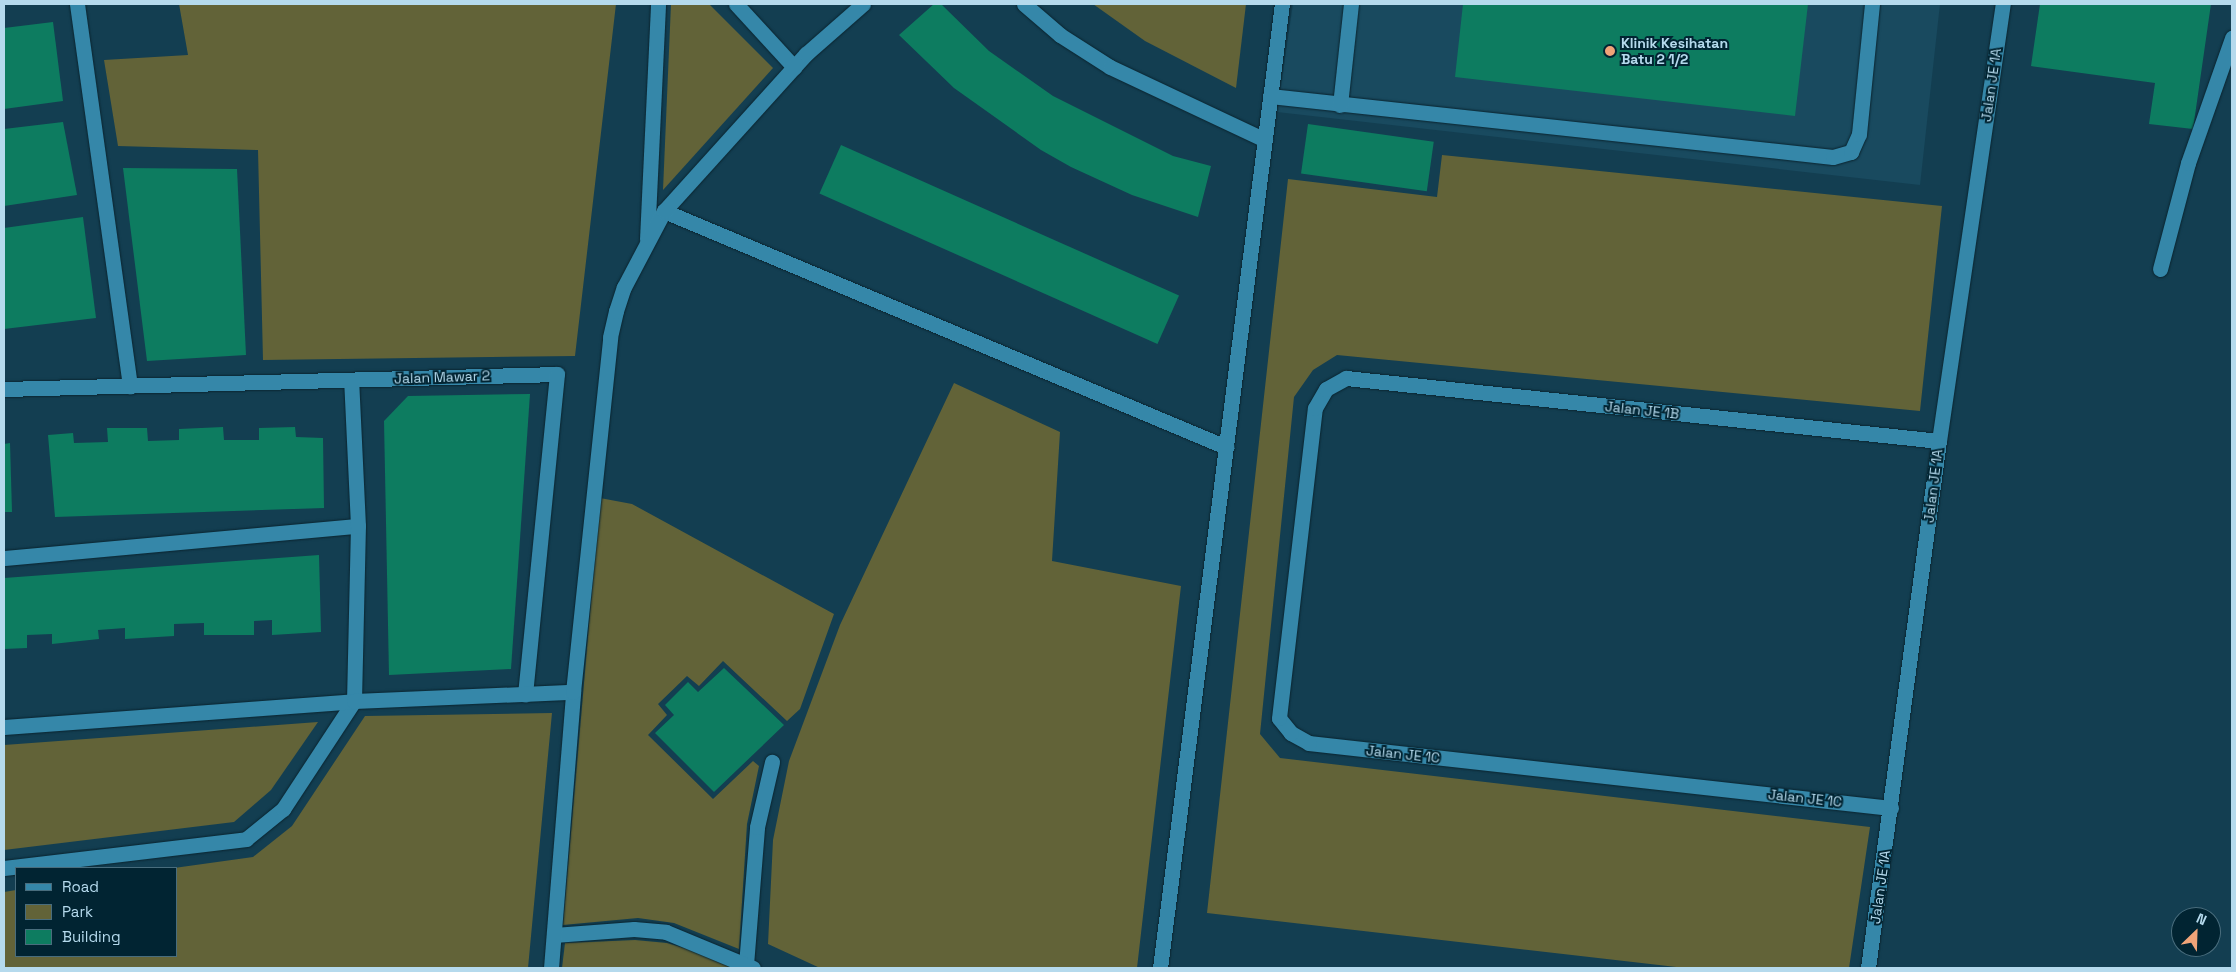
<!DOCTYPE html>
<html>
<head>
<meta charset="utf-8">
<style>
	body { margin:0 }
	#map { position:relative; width:2236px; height:972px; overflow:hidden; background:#133e51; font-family:"Space Grotesk",sans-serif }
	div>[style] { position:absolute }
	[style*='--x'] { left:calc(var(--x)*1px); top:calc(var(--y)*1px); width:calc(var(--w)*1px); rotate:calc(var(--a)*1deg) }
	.built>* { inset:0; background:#194a5f }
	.green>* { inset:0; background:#626338 }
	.building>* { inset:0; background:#0d7c60; transform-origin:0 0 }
	.roads { filter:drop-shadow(0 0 1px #0a242f) drop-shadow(0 0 1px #0a242f) }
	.lane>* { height:15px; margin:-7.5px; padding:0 7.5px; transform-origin:7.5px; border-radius:7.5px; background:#3587a9 }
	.street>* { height:15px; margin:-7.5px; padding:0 7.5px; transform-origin:7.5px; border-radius:7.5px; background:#3587a9 }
	.dots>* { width:14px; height:14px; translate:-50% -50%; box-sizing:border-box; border:2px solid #012432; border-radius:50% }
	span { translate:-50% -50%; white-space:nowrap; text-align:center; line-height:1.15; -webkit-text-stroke:4px #012432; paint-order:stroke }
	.poi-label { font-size:14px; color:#b5daed; font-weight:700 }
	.left { translate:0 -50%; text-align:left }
	.street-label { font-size:14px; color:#b5daed }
	.frame { position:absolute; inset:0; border:5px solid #b5daed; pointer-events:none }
	.legend { position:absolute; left:15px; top:867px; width:162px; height:90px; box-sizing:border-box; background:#012432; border:1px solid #496d7d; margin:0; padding:6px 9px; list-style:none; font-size:15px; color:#b5daed }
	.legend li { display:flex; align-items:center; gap:10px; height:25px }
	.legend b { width:25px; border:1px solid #496d7d }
	.north { position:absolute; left:2171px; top:907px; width:50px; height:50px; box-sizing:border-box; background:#012432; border:1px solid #496d7d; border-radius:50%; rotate:24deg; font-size:14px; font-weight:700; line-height:20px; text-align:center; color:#b5daed }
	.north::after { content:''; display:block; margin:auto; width:18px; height:22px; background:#f0a378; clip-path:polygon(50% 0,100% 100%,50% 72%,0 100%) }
</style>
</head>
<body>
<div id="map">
	<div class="built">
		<div style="clip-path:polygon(1293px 4px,1940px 4px,1920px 185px,1277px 112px)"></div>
	</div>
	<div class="green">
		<div style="clip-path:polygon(179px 4px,616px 4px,575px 356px,263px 360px,258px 150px,118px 146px,104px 60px,188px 55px)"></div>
		<div style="clip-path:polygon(671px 4px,709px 4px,773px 68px,663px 190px)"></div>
		<div style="clip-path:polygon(1093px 4px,1246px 4px,1236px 88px,1145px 41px)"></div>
		<div style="clip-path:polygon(1442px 155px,1942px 206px,1920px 411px,1337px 355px,1313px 370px,1294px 397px,1260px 734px,1280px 758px,1870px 827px,1849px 968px,1685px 968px,1207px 913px,1288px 179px,1437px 197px)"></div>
		<div style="clip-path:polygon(954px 383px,1060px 432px,1052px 561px,1181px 586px,1137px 968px,820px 968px,768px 944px,773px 840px,789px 761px,840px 625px)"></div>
		<div style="clip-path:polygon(600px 498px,632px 504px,834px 614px,800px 709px,787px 721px,723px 661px,699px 686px,687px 676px,658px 704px,667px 715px,648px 735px,713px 799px,753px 761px,759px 766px,747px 824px,739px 949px,674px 923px,638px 918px,563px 925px)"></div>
		<div style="clip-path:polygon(552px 713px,528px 968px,4px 968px,4px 892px,16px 890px,16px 956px,176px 956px,174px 868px,253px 857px,292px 826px,365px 716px)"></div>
		<div style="clip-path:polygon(318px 722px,271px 790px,234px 822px,4px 850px,4px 745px)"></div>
		<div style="clip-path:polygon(635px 940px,667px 943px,698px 952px,733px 968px,562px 968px,565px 943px)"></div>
	</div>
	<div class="building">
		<div style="clip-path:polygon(934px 4px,941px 4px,989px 51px,1053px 96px,1173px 156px,1211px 166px,1198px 217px,1132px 195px,1071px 167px,1041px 150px,954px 88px,899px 35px)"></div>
		<div style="clip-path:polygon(1463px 4px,1808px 4px,1795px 116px,1455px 77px)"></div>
		<div style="clip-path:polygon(2040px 4px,2211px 4px,2193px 129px,2149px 124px,2155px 83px,2031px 66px)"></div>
		<div style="clip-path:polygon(53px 22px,63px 101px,4px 109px,4px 28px)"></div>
		<div style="clip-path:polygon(63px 122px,77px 195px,4px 206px,4px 129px)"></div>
		<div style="left:1308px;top:124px;width:127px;height:50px;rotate:8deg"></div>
		<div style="left:841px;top:145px;width:370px;height:53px;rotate:24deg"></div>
		<div style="clip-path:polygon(123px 168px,237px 169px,246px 355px,147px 361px)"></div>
		<div style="clip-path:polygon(83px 217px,96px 318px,4px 329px,4px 228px)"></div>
		<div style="clip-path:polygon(530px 394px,511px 669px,389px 675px,384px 421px,408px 396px)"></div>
		<div style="clip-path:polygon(223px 427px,224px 440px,259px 440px,259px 428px,295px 427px,296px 437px,323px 438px,324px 508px,55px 517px,48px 435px,73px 433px,74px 443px,108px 442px,107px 428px,147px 428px,148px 441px,179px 440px,179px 429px)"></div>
		<div style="clip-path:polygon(10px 443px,12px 512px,4px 512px,4px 444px)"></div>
		<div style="clip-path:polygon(319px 555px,321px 632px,272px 635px,272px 620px,254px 621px,254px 635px,204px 635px,204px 623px,174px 624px,174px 636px,125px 639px,125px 628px,98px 630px,99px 639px,52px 644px,52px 634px,27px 635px,27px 648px,4px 649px,4px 578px)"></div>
		<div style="clip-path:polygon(724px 668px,784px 725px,714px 792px,655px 733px,674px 715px,665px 705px,688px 682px,698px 692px)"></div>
	</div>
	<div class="roads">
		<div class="lane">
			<div style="--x:1270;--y:96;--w:566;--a:6.18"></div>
			<div style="--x:1833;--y:157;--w:19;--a:-16"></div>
			<div style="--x:1851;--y:152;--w:20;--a:-66"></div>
			<div style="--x:1859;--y:134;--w:131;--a:-84.3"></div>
			<div style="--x:1340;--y:105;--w:102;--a:-83.8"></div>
			<div style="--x:2160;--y:269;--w:110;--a:-75.2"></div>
			<div style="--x:2188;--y:163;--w:133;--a:-70.6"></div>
			<div style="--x:4;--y:558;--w:355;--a:-5.2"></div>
			<div style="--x:4;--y:868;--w:244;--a:-6.8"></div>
			<div style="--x:246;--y:839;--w:48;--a:-39"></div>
			<div style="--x:283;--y:809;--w:129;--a:-56.7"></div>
			<div style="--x:354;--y:701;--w:175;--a:-88.7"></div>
			<div style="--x:358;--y:526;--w:146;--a:-92.7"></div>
			<div style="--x:746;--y:965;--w:138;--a:-85.4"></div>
			<div style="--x:757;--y:827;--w:67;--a:-77"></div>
		</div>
		<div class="street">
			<div style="--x:77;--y:4;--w:386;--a:82.1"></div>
			<div style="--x:736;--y:4;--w:86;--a:47.4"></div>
			<div style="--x:1024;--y:4;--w:48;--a:40.7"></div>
			<div style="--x:1060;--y:35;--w:59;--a:32.6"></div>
			<div style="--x:1110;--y:67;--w:171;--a:25.2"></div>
			<div style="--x:664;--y:211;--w:610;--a:22.78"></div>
			<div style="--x:647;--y:239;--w:235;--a:-87.3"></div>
			<div style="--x:4;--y:389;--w:553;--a:-1.55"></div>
			<div style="--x:557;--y:374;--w:322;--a:95.7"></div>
			<div style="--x:4;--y:727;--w:351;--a:-4.2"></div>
			<div style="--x:354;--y:701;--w:219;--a:-2.4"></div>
			<div style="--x:1891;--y:808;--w:586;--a:-173.63"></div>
			<div style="--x:1309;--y:743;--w:21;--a:-151"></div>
			<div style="--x:1291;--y:733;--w:19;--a:-129"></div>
			<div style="--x:1279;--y:718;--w:312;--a:-83.4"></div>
			<div style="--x:1315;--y:408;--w:22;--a:-60"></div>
			<div style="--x:1326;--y:389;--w:23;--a:-29"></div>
			<div style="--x:1346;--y:378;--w:596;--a:6.06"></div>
			<div style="--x:554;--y:935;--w:80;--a:-4.3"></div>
			<div style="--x:634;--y:929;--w:32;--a:5"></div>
			<div style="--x:666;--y:932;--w:94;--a:22.5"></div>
			<div style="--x:551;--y:968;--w:277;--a:-85.4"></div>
			<div style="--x:573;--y:692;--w:357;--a:-84"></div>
			<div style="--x:610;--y:337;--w:27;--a:-77"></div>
			<div style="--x:616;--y:311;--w:25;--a:-72"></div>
			<div style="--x:624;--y:287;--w:86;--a:-62.2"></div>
			<div style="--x:664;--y:211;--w:212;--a:-47.9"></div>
			<div style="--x:806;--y:54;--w:76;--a:-41.3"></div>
			<div style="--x:1160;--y:968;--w:972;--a:-82.79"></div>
			<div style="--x:1868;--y:968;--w:532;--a:-82.33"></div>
			<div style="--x:1939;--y:441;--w:442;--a:-81.7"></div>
		</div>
	</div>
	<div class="dots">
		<div style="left:1610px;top:51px;background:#f0a378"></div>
	</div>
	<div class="poi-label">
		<span class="left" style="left:1621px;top:51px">Klinik Kesihatan<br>Batu 2 1/2</span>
	</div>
	<div class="street-label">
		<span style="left:1991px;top:85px;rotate:-82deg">Jalan JE 1A</span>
		<span style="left:442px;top:377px;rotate:-2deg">Jalan Mawar 2</span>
		<span style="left:1642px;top:410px;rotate:6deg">Jalan JE 1B</span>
		<span style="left:1933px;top:486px;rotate:-83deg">Jalan JE 1A</span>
		<span style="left:1403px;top:754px;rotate:6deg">Jalan JE 1C</span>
		<span style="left:1805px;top:798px;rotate:6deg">Jalan JE 1C</span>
		<span style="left:1880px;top:887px;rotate:-82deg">Jalan JE 1A</span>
	</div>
	<div class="frame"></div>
	<ul class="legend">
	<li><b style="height:6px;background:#3587a9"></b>Road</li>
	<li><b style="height:14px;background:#626338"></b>Park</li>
	<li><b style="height:14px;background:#0d7c60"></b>Building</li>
	</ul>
	<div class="north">N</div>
</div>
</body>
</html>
